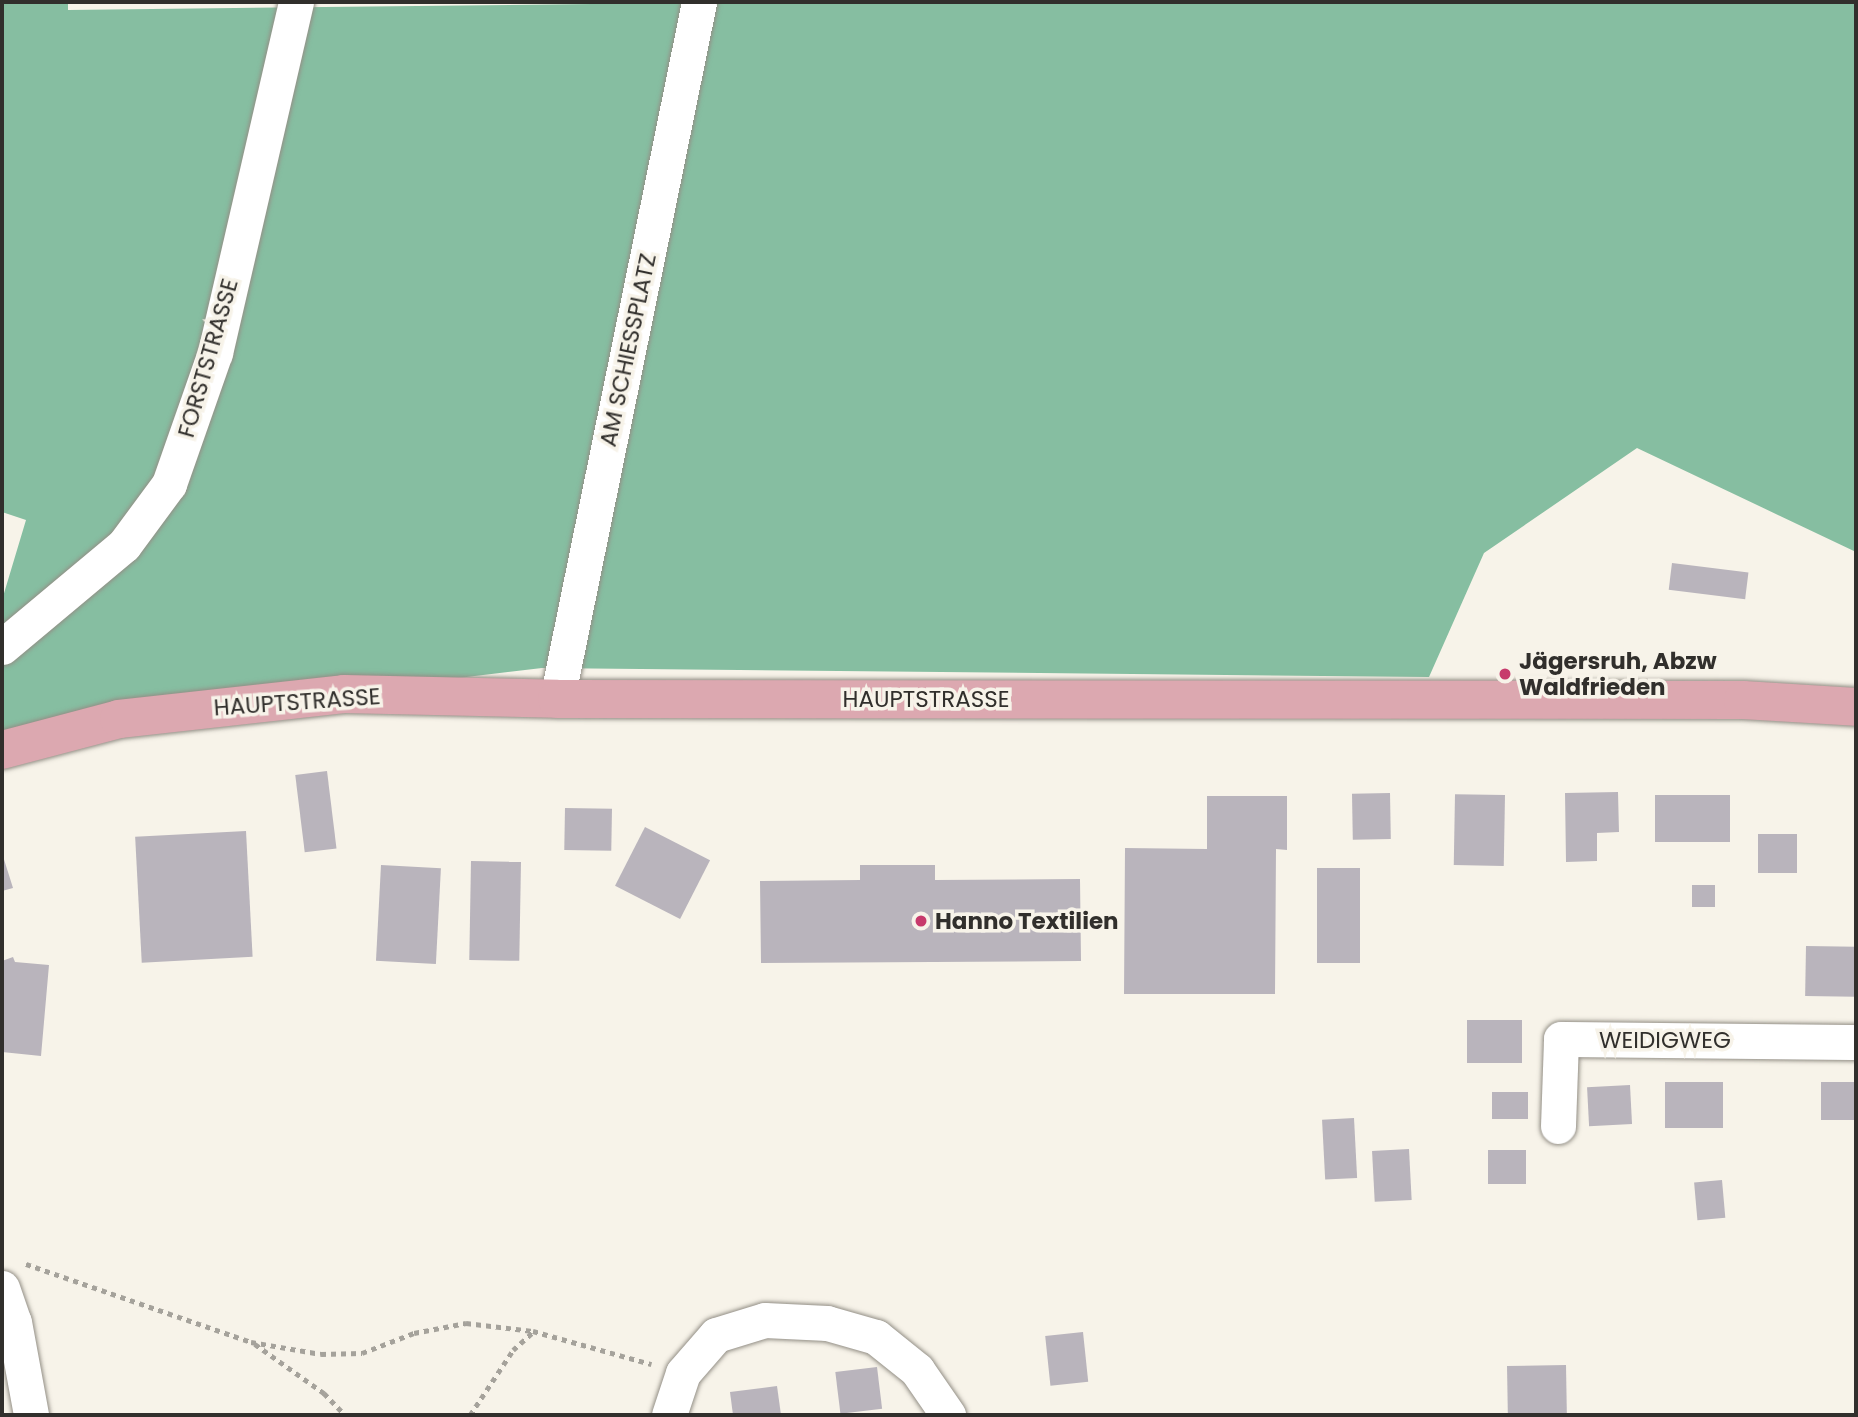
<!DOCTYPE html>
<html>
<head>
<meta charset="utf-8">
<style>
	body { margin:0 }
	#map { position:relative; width:1858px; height:1417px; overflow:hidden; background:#f7f3e9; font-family:Poppins,sans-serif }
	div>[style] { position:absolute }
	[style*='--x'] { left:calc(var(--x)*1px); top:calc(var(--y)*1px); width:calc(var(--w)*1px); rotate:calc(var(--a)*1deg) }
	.forest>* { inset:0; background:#86bea1 }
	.building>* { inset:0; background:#b9b4bc; transform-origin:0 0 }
	.path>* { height:4.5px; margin-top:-2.25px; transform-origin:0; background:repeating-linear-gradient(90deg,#a5a29b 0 5px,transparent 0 10px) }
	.roads { filter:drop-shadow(0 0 2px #938f86) drop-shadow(0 0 2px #938f86) }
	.minor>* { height:35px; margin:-17.5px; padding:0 17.5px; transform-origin:17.5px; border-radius:17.5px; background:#fff }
	.major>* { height:38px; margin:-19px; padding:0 19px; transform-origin:19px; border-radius:19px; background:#dca8b0 }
	.dots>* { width:19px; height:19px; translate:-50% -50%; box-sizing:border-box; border:4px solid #f7f3e9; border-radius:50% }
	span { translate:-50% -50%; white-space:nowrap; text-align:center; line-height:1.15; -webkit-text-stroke:7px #f7f3e9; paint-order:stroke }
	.street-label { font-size:23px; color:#312f2c }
	.poi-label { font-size:23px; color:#312f2c; font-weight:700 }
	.left { translate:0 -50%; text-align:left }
	.frame { position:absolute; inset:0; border:4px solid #312f2c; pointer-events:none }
</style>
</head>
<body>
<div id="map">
	<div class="forest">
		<div style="clip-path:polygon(2px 2px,68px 2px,68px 10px,758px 2px,1856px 2px,1856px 552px,1637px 448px,1484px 553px,1429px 677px,542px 668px,2px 733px,2px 600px,26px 520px,2px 512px)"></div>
	</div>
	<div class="building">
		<div style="left:1672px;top:563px;width:77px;height:27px;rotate:7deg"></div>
		<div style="left:327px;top:771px;width:78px;height:32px;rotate:83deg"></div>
		<div style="clip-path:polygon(1618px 792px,1619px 832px,1597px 833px,1597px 861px,1566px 862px,1565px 793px)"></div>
		<div style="left:1390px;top:793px;width:46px;height:38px;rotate:89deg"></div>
		<div style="left:1505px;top:795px;width:71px;height:50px;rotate:91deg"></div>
		<div style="left:1655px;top:795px;width:75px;height:47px"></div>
		<div style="clip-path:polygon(1207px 796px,1287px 796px,1287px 850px,1276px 849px,1275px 994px,1124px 994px,1125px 848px,1207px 849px)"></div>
		<div style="left:565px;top:808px;width:47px;height:42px;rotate:1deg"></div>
		<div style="left:645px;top:827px;width:73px;height:66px;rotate:27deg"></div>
		<div style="left:246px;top:831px;width:126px;height:111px;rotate:87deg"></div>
		<div style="left:1758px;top:834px;width:39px;height:39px"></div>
		<div style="clip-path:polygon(2px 853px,13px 888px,2px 891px)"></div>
		<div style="left:471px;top:861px;width:50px;height:99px;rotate:1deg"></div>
		<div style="left:381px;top:865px;width:60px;height:96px;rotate:3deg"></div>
		<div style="clip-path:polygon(860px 865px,935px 865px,935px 880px,1080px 879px,1081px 961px,761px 963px,760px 881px,860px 880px)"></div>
		<div style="left:1317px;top:868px;width:43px;height:95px"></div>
		<div style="left:1692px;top:885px;width:23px;height:22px"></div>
		<div style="left:1806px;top:946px;width:50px;height:50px;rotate:1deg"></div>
		<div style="clip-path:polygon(13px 957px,15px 962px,49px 965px,41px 1056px,2px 1052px,2px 961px)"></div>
		<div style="left:1467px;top:1020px;width:55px;height:43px"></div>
		<div style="left:1665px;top:1082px;width:58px;height:46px"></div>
		<div style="left:1856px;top:1082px;width:38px;height:35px;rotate:90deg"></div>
		<div style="left:1630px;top:1085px;width:39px;height:43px;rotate:87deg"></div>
		<div style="left:1492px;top:1092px;width:36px;height:27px"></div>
		<div style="left:1354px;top:1118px;width:60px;height:32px;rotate:87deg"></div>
		<div style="left:1409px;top:1149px;width:51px;height:37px;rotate:87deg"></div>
		<div style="left:1488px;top:1150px;width:38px;height:34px"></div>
		<div style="left:1722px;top:1180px;width:38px;height:28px;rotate:85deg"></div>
		<div style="left:1083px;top:1332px;width:50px;height:38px;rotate:84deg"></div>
		<div style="left:1566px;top:1365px;width:50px;height:59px;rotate:89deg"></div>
		<div style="left:877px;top:1367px;width:42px;height:42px;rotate:83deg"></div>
		<div style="clip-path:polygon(777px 1386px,781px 1415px,733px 1415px,730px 1392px)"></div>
	</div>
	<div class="path">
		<div style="--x:26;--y:1264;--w:238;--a:19.1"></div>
		<div style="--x:251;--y:1342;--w:71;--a:9.7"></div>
		<div style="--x:321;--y:1354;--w:41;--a:-1.4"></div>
		<div style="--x:362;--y:1353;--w:56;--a:-21"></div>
		<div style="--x:414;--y:1333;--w:53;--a:-10.9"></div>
		<div style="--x:466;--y:1323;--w:67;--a:6.8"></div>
		<div style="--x:533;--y:1331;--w:123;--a:15.6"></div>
		<div style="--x:255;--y:1344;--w:85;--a:35.4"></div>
		<div style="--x:324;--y:1393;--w:30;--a:46"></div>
		<div style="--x:470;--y:1415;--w:78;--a:-56.5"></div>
		<div style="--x:513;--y:1350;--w:27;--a:-42"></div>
	</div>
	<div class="roads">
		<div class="minor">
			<div style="--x:2;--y:647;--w:159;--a:-39.9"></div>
			<div style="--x:124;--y:545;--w:76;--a:-53.6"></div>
			<div style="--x:169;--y:484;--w:139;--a:-70.7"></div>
			<div style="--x:215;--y:353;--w:360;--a:-77"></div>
			<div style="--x:557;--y:699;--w:711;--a:-78.48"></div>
			<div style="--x:1558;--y:1126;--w:87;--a:-88"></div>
			<div style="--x:1561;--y:1039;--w:295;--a:0.6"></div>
			<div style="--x:2;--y:1288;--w:36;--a:71"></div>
			<div style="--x:14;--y:1322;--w:95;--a:79.6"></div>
			<div style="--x:669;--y:1415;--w:44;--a:-71.6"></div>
			<div style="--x:683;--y:1373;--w:50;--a:-49"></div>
			<div style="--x:716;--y:1335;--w:51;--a:-17"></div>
			<div style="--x:765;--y:1320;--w:62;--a:2.8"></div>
			<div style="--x:827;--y:1323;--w:51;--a:15.9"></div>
			<div style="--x:876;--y:1337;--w:53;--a:38.8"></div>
			<div style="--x:917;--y:1370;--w:55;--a:55.4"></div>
		</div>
		<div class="major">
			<div style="--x:2;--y:750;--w:121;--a:-14.8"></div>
			<div style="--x:119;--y:719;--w:226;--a:-6.3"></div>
			<div style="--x:344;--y:694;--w:213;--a:1.3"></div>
			<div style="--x:557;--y:699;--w:1186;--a:0.05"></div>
			<div style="--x:1743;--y:700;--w:113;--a:3.5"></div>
		</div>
	</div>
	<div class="dots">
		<div style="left:1505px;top:674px;background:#c73a6c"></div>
		<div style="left:921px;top:921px;background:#c73a6c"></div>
	</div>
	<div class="street-label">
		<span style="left:628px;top:350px;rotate:-78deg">AM SCHIESSPLATZ</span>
		<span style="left:208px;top:358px;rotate:-74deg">FORSTSTRASSE</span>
		<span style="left:926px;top:699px">HAUPTSTRASSE</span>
		<span style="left:297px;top:702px;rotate:-4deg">HAUPTSTRASSE</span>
		<span style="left:1665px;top:1040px">WEIDIGWEG</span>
	</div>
	<div class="poi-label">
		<span class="left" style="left:1519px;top:674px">Jägersruh, Abzw<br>Waldfrieden</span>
		<span class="left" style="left:935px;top:921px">Hanno Textilien</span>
	</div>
	<div class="frame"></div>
</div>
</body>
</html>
